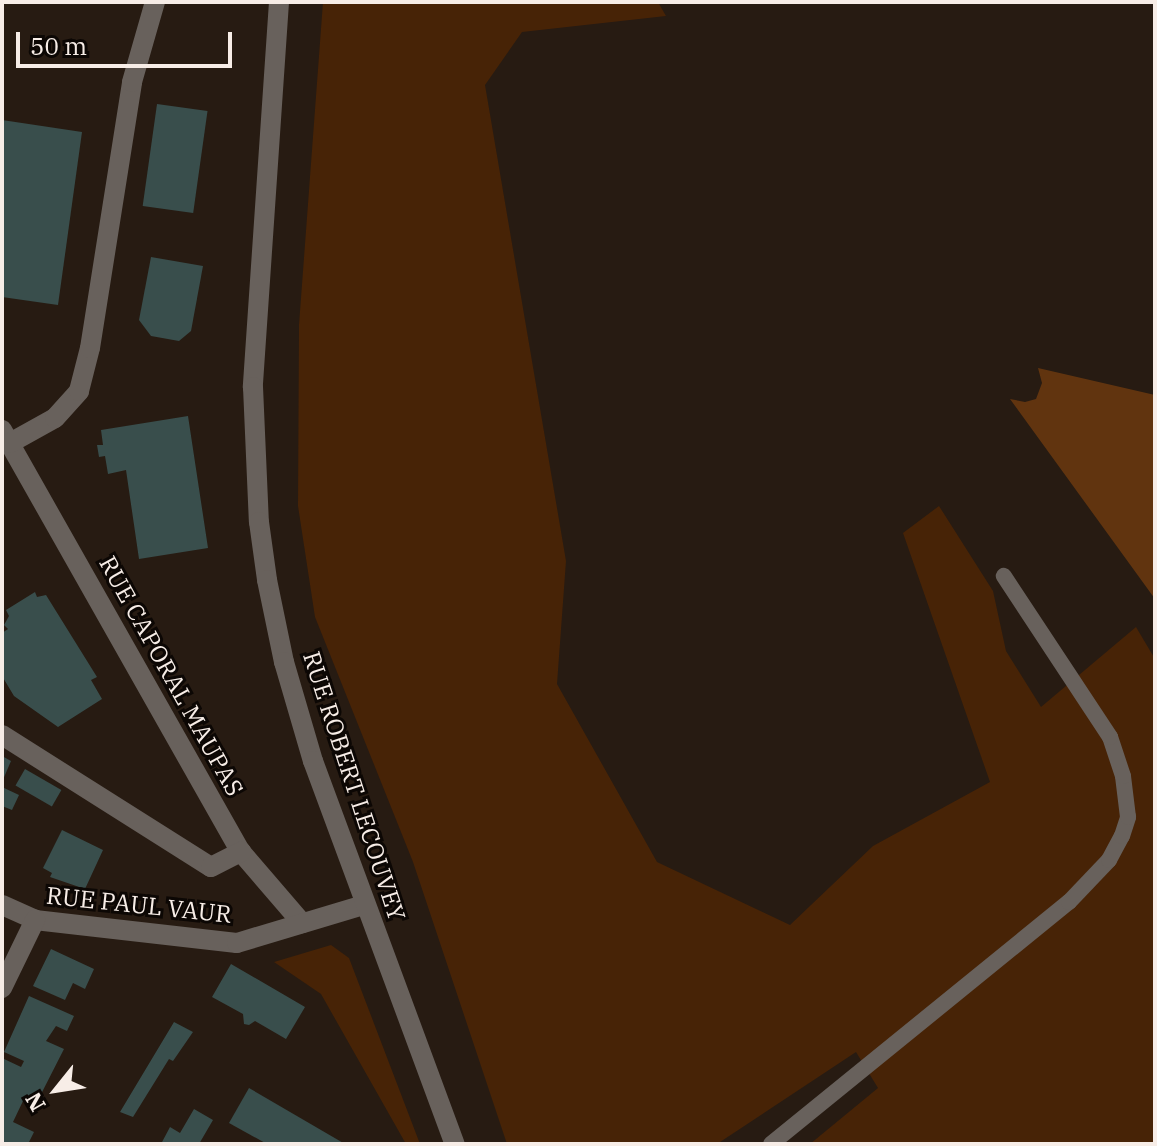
<!DOCTYPE html>
<html>
<head>
<meta charset="utf-8">
<style>
	body { margin:0 }
	#map { position:relative; width:1157px; height:1146px; overflow:hidden; background:#271b12; font-family:"IBM Plex Serif",serif }
	div>[style] { position:absolute }
	[style*='--x'] { left:calc(var(--x)*1px); top:calc(var(--y)*1px); width:calc(var(--w)*1px); rotate:calc(var(--a)*1deg) }
	.green>* { inset:0; background:#472306 }
	.water>* { inset:0; background:#61340f }
	.building>* { inset:0; background:#394e4c; transform-origin:0 0 }
	.service>* { height:16px; margin:-8px; padding:0 8px; transform-origin:8px; border-radius:8px; background:#68615c }
	.minor>* { height:20px; margin:-10px; padding:0 10px; transform-origin:10px; border-radius:10px; background:#68615c }
	.tertiary>* { height:20px; margin:-10px; padding:0 10px; transform-origin:10px; border-radius:10px; background:#68615c }
	span { translate:-50% -50%; white-space:nowrap; text-align:center; line-height:1.15; -webkit-text-stroke:6px #0c0704; paint-order:stroke }
	.street-label { font-size:24px; color:#f7ede7 }
	.frame { position:absolute; inset:0; border:4px solid #f7ede7; pointer-events:none }
	.north { position:absolute; left:16px; top:1050px; width:80px; height:80px; -webkit-text-stroke:6px #0c0704; paint-order:stroke; rotate:240deg; font-size:22px; font-weight:700; line-height:32px; text-align:center; color:#f7ede7 }
	.north::after { content:''; display:block; margin:auto; width:28px; height:36px; background:#f7ede7; clip-path:polygon(50% 0,100% 100%,50% 72%,0 100%) }
	.scale { position:absolute; left:16px; top:32px; width:216px; height:36px; box-sizing:border-box; border:4px solid #f7ede7; border-top:0; padding-left:10px; font-size:24px; line-height:28px; white-space:nowrap; color:#f7ede7; -webkit-text-stroke:6px #0c0704; paint-order:stroke }
</style>
</head>
<body>
<div id="map">
	<div class="green">
		<div style="clip-path:polygon(323px 2px,658px 2px,666px 16px,522px 32px,485px 85px,566px 561px,557px 684px,657px 862px,790px 925px,873px 846px,990px 782px,903px 533px,939px 506px,993px 591px,1006px 651px,1041px 707px,1136px 627px,1155px 659px,1155px 1144px,810px 1144px,878px 1088px,856px 1052px,717px 1144px,507px 1144px,413px 862px,315px 617px,298px 506px,299px 325px)"></div>
		<div style="clip-path:polygon(331px 945px,349px 958px,420px 1144px,406px 1144px,321px 994px,274px 962px)"></div>
	</div>
	<div class="water">
		<div style="clip-path:polygon(1038px 368px,1155px 395px,1155px 599px,1010px 399px,1025px 402px,1036px 399px,1042px 383px)"></div>
	</div>
	<div class="building">
		<div style="left:157px;top:104px;width:51px;height:103px;rotate:8deg"></div>
		<div style="clip-path:polygon(2px 120px,82px 132px,58px 305px,2px 297px)"></div>
		<div style="clip-path:polygon(151px 257px,203px 266px,191px 331px,179px 341px,151px 336px,139px 320px)"></div>
		<div style="clip-path:polygon(188px 416px,208px 548px,139px 559px,126px 470px,108px 474px,105px 456px,99px 457px,97px 445px,103px 445px,101px 430px)"></div>
		<div style="clip-path:polygon(35px 592px,37px 597px,46px 595px,97px 677px,91px 680px,102px 699px,58px 727px,14px 696px,2px 676px,2px 633px,8px 629px,4px 625px,9px 616px,6px 610px)"></div>
		<div style="clip-path:polygon(2px 756px,11px 761px,2px 782px)"></div>
		<div style="left:25px;top:769px;width:42px;height:19px;rotate:30deg"></div>
		<div style="clip-path:polygon(2px 787px,19px 795px,12px 810px,2px 806px)"></div>
		<div style="clip-path:polygon(62px 830px,103px 850px,85px 889px,50px 877px,52px 873px,43px 868px)"></div>
		<div style="clip-path:polygon(51px 949px,94px 969px,85px 989px,73px 983px,65px 1000px,33px 986px)"></div>
		<div style="clip-path:polygon(231px 964px,305px 1007px,286px 1039px,255px 1021px,249px 1025px,244px 1024px,243px 1014px,212px 997px)"></div>
		<div style="clip-path:polygon(29px 996px,74px 1016px,67px 1031px,56px 1026px,46px 1041px,64px 1049px,35px 1106px,23px 1101px,13px 1122px,34px 1132px,28px 1144px,2px 1144px,2px 1058px,21px 1067px,24px 1061px,4px 1052px)"></div>
		<div style="clip-path:polygon(174px 1022px,193px 1032px,173px 1061px,169px 1059px,133px 1117px,120px 1112px)"></div>
		<div style="clip-path:polygon(249px 1088px,345px 1144px,267px 1144px,229px 1123px)"></div>
		<div style="clip-path:polygon(194px 1109px,213px 1120px,199px 1144px,161px 1144px,170px 1127px,180px 1133px)"></div>
	</div>
	<div class="service">
		<div style="--x:771;--y:1144;--w:384;--a:-39.1"></div>
		<div style="--x:1069;--y:902;--w:58;--a:-46.4"></div>
		<div style="--x:1109;--y:860;--w:27;--a:-62"></div>
		<div style="--x:1122;--y:836;--w:20;--a:-72"></div>
		<div style="--x:1128;--y:817;--w:41;--a:-97"></div>
		<div style="--x:1123;--y:776;--w:41;--a:-108.4"></div>
		<div style="--x:1110;--y:737;--w:193;--a:-123.4"></div>
	</div>
	<div class="minor">
		<div style="--x:2;--y:430;--w:485;--a:60.5"></div>
		<div style="--x:241;--y:852;--w:94;--a:49.3"></div>
		<div style="--x:10;--y:443;--w:51;--a:-29.1"></div>
		<div style="--x:55;--y:418;--w:36;--a:-48"></div>
		<div style="--x:79;--y:391;--w:44;--a:-75.7"></div>
		<div style="--x:90;--y:348;--w:269;--a:-81"></div>
		<div style="--x:132;--y:82;--w:83;--a:-74"></div>
		<div style="--x:2;--y:735;--w:247;--a:32.3"></div>
		<div style="--x:211;--y:867;--w:34;--a:-27"></div>
		<div style="--x:2;--y:905;--w:36;--a:24"></div>
		<div style="--x:35;--y:920;--w:203;--a:6.5"></div>
		<div style="--x:237;--y:943;--w:133;--a:-16.7"></div>
		<div style="--x:2;--y:988;--w:76;--a:-64.1"></div>
	</div>
	<div class="tertiary">
		<div style="--x:279;--y:2;--w:386;--a:93.9"></div>
		<div style="--x:253;--y:387;--w:135;--a:87.5"></div>
		<div style="--x:259;--y:522;--w:59;--a:82.1"></div>
		<div style="--x:267;--y:580;--w:84;--a:78.3"></div>
		<div style="--x:284;--y:662;--w:103;--a:73.7"></div>
		<div style="--x:313;--y:761;--w:408;--a:69.7"></div>
	</div>
	<div class="street-label">
		<span style="left:171px;top:676px;rotate:61deg">RUE CAPORAL MAUPAS</span>
		<span style="left:354px;top:786px;rotate:72deg">RUE ROBERT LECOUVEY</span>
		<span style="left:139px;top:905px;rotate:6deg">RUE PAUL VAUR</span>
	</div>
	<div class="frame"></div>
	<div class="north">N</div>
	<div class="scale">50 m</div>
</div>
</body>
</html>
